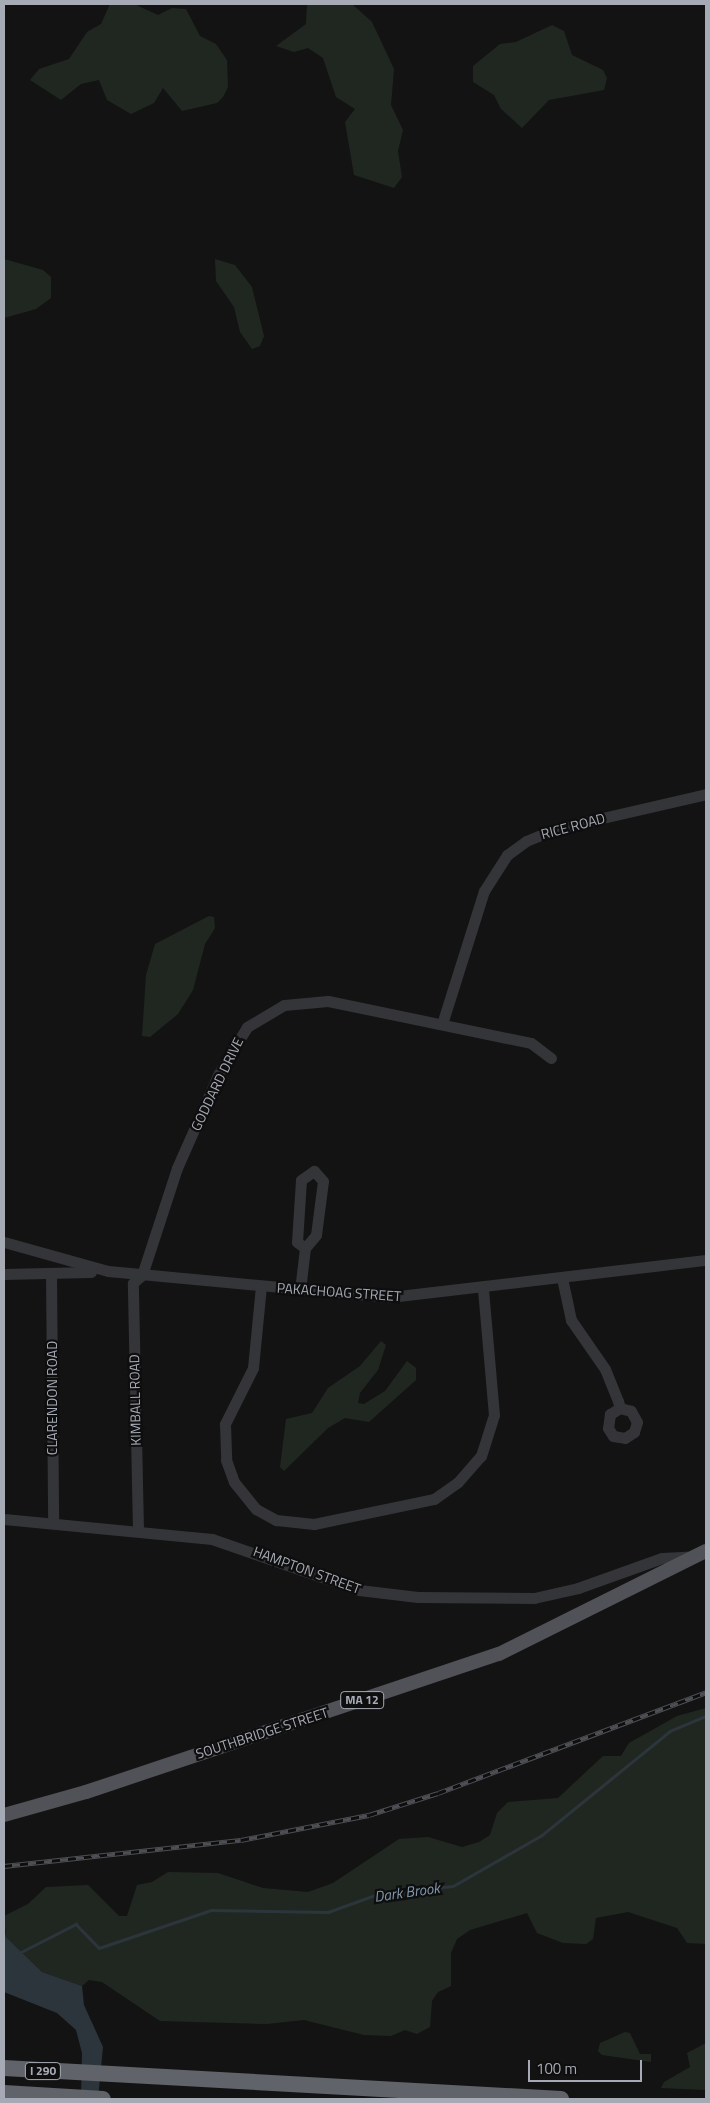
<!DOCTYPE html>
<html>
<head>
<meta charset="utf-8">
<style>
	body { margin:0 }
	#map { position:relative; width:710px; height:2103px; overflow:hidden; background:#131314; font-family:"Titillium Web",sans-serif }
	div>[style] { position:absolute }
	[style*='--x'] { left:calc(var(--x)*1px); top:calc(var(--y)*1px); width:calc(var(--w)*1px); rotate:calc(var(--a)*1deg) }
	.green>* { inset:0; background:#202720 }
	.water>* { inset:0; background:#2d353c }
	.stream>* { height:2.5px; margin:-1.25px; padding:0 1.25px; transform-origin:1.25px; border-radius:1.25px; background:#2d353c }
	.minor>* { height:11px; margin:-5.5px; padding:0 5.5px; transform-origin:5.5px; border-radius:5.5px; background:#343539 }
	.major>* { height:14px; margin:-7px; padding:0 7px; transform-origin:7px; border-radius:7px; background:#515258 }
	.highway>* { height:16px; margin:-8px; padding:0 8px; transform-origin:8px; border-radius:8px; background:#61636a }
	.rail>* { height:4.5px; margin-top:-2.25px; transform-origin:0; background:repeating-linear-gradient(90deg,#0e0e0f 0 8px,#4d4f54 0 16px); box-sizing:border-box; border-block:1px solid #4d4f54 }
	span { translate:-50% -50%; white-space:nowrap; text-align:center; line-height:1.15; -webkit-text-stroke:4.5px #0e0e0f; paint-order:stroke }
	.shield-label span { padding:1px 4px; background:#0e0e0f; border:1px solid; border-radius:4px; -webkit-text-stroke-width:0 }
	.shield-label { font-size:12px; color:#a6aab4; font-weight:700 }
	.street-label { font-size:14px; color:#a6aab4 }
	.water-label { font-size:15px; color:#7f98ac; font-style:italic }
	.frame { position:absolute; inset:0; border:5px solid #a6aab4; pointer-events:none }
	.scale { position:absolute; left:528px; top:2060px; width:114px; height:22px; box-sizing:border-box; border:2px solid #a6aab4; border-top:0; padding-left:6px; font-size:15px; line-height:18px; white-space:nowrap; color:#a6aab4; -webkit-text-stroke:4px #0e0e0f; paint-order:stroke }
</style>
</head>
<body>
<div id="map">
	<div class="green">
		<div style="clip-path:polygon(110px 4px,134px 4px,158px 15px,172px 8px,186px 9px,200px 36px,216px 44px,227px 60px,228px 87px,223px 97px,217px 103px,182px 111px,163px 88px,154px 103px,131px 114px,107px 100px,99px 80px,81px 84px,61px 100px,30px 80px,39px 69px,69px 59px,87px 32px,101px 24px)"></div>
		<div style="clip-path:polygon(307px 4px,352px 4px,372px 22px,394px 69px,391px 105px,403px 130px,398px 151px,402px 177px,394px 188px,354px 175px,345px 122px,355px 109px,336px 97px,323px 58px,308px 48px,294px 52px,276px 46px,306px 24px)"></div>
		<div style="clip-path:polygon(552px 25px,564px 31px,572px 55px,603px 70px,607px 78px,604px 90px,549px 100px,522px 128px,501px 109px,494px 95px,473px 82px,473px 66px,500px 44px,516px 42px)"></div>
		<div style="clip-path:polygon(4px 259px,43px 270px,51px 277px,51px 298px,36px 309px,4px 318px)"></div>
		<div style="clip-path:polygon(215px 259px,235px 265px,252px 287px,264px 336px,260px 346px,252px 349px,240px 332px,234px 307px,216px 281px)"></div>
		<div style="clip-path:polygon(209px 916px,214px 917px,215px 928px,205px 944px,193px 990px,178px 1014px,150px 1037px,142px 1036px,146px 975px,155px 944px)"></div>
		<div style="clip-path:polygon(381px 1341px,386px 1345px,378px 1370px,360px 1393px,358px 1403px,364px 1404px,385px 1391px,407px 1361px,416px 1368px,416px 1380px,369px 1422px,345px 1418px,328px 1428px,284px 1471px,280px 1467px,286px 1419px,312px 1413px,328px 1388px,360px 1366px)"></div>
		<div style="clip-path:polygon(706px 1708px,706px 1944px,687px 1943px,677px 1928px,628px 1912px,596px 1918px,593px 1939px,586px 1944px,563px 1943px,537px 1933px,527px 1913px,470px 1930px,457px 1939px,451px 1953px,451px 1986px,438px 1992px,432px 2001px,430px 2027px,417px 2034px,405px 2030px,391px 2036px,364px 2035px,304px 2020px,267px 2024px,160px 2021px,102px 1982px,89px 1980px,82px 1986px,42px 1972px,6px 1937px,4px 1916px,28px 1904px,46px 1887px,88px 1885px,119px 1916px,127px 1916px,137px 1885px,152px 1882px,168px 1872px,218px 1873px,263px 1888px,308px 1892px,333px 1883px,399px 1839px,428px 1837px,462px 1847px,479px 1842px,490px 1835px,497px 1813px,508px 1802px,558px 1798px,603px 1756px,621px 1756px,629px 1743px,677px 1716px)"></div>
		<div style="clip-path:polygon(625px 2032px,630px 2033px,640px 2054px,651px 2054px,651px 2062px,602px 2055px,598px 2051px,600px 2043px)"></div>
		<div style="clip-path:polygon(706px 2043px,706px 2090px,661px 2088px,664px 2082px,690px 2067px,687px 2053px)"></div>
	</div>
	<div class="water">
		<div style="clip-path:polygon(4px 1928px,6px 1937px,42px 1972px,82px 1986px,84px 2005px,103px 2047px,98px 2099px,81px 2099px,82px 2053px,76px 2030px,57px 2013px,4px 1992px)"></div>
	</div>
	<div class="stream">
		<div style="--x:21;--y:1952;--w:62;--a:-27"></div>
		<div style="--x:76;--y:1924;--w:33;--a:46"></div>
		<div style="--x:99;--y:1948;--w:118;--a:-18.7"></div>
		<div style="--x:211;--y:1910;--w:117;--a:1"></div>
		<div style="--x:328;--y:1912;--w:53;--a:-19.8"></div>
		<div style="--x:378;--y:1894;--w:75;--a:-6.1"></div>
		<div style="--x:453;--y:1886;--w:103;--a:-29.8"></div>
		<div style="--x:542;--y:1835;--w:165;--a:-39.1"></div>
		<div style="--x:670;--y:1731;--w:39;--a:-23"></div>
	</div>
	<div class="minor">
		<div style="--x:442;--y:1024;--w:139;--a:-72.5"></div>
		<div style="--x:484;--y:891;--w:43;--a:-57.4"></div>
		<div style="--x:507;--y:855;--w:24;--a:-36"></div>
		<div style="--x:526;--y:841;--w:35;--a:-22"></div>
		<div style="--x:559;--y:828;--w:151;--a:-13"></div>
		<div style="--x:4;--y:1242;--w:108;--a:15.6"></div>
		<div style="--x:108;--y:1271;--w:283;--a:5.3"></div>
		<div style="--x:390;--y:1297;--w:318;--a:-6.7"></div>
		<div style="--x:51;--y:1273;--w:250;--a:89.5"></div>
		<div style="--x:4;--y:1274;--w:87;--a:-1.3"></div>
		<div style="--x:562;--y:1278;--w:43;--a:77.9"></div>
		<div style="--x:571;--y:1320;--w:60;--a:55.2"></div>
		<div style="--x:605;--y:1369;--w:35;--a:68"></div>
		<div style="--x:618;--y:1401;--w:7;--a:74"></div>
		<div style="--x:620;--y:1408;--w:12;--a:149"></div>
		<div style="--x:610;--y:1414;--w:14;--a:98"></div>
		<div style="--x:608;--y:1428;--w:9;--a:58"></div>
		<div style="--x:613;--y:1436;--w:12;--a:9"></div>
		<div style="--x:625;--y:1438;--w:11;--a:-34"></div>
		<div style="--x:634;--y:1432;--w:10;--a:-73"></div>
		<div style="--x:637;--y:1422;--w:13;--a:-119"></div>
		<div style="--x:631;--y:1411;--w:11;--a:-165"></div>
		<div style="--x:261;--y:1286;--w:82;--a:95.6"></div>
		<div style="--x:253;--y:1368;--w:63;--a:116.6"></div>
		<div style="--x:225;--y:1424;--w:36;--a:88"></div>
		<div style="--x:226;--y:1460;--w:23;--a:70"></div>
		<div style="--x:234;--y:1482;--w:35;--a:51"></div>
		<div style="--x:256;--y:1509;--w:23;--a:29"></div>
		<div style="--x:276;--y:1520;--w:38;--a:6"></div>
		<div style="--x:314;--y:1524;--w:123;--a:-11.8"></div>
		<div style="--x:434;--y:1499;--w:29;--a:-35"></div>
		<div style="--x:458;--y:1482;--w:35;--a:-49"></div>
		<div style="--x:481;--y:1456;--w:43;--a:-72.4"></div>
		<div style="--x:494;--y:1415;--w:127;--a:-95"></div>
		<div style="--x:300;--y:1290;--w:42;--a:-83.2"></div>
		<div style="--x:305;--y:1248;--w:10;--a:-143"></div>
		<div style="--x:297;--y:1242;--w:62;--a:-86.3"></div>
		<div style="--x:301;--y:1180;--w:16;--a:-35"></div>
		<div style="--x:314;--y:1171;--w:13;--a:48"></div>
		<div style="--x:323;--y:1181;--w:54;--a:97.4"></div>
		<div style="--x:316;--y:1235;--w:17;--a:130"></div>
		<div style="--x:4;--y:1519;--w:209;--a:5.5"></div>
		<div style="--x:212;--y:1539;--w:156;--a:19.1"></div>
		<div style="--x:359;--y:1590;--w:59;--a:6.8"></div>
		<div style="--x:418;--y:1597;--w:116;--a:0.5"></div>
		<div style="--x:534;--y:1598;--w:45;--a:-12.8"></div>
		<div style="--x:578;--y:1588;--w:89;--a:-19.7"></div>
		<div style="--x:662;--y:1558;--w:34;--a:-3"></div>
		<div style="--x:138;--y:1530;--w:247;--a:-91.2"></div>
		<div style="--x:133;--y:1283;--w:12;--a:-42"></div>
		<div style="--x:142;--y:1275;--w:113;--a:-71.9"></div>
		<div style="--x:177;--y:1168;--w:102;--a:-66.2"></div>
		<div style="--x:218;--y:1075;--w:56;--a:-58.9"></div>
		<div style="--x:247;--y:1027;--w:43;--a:-30.7"></div>
		<div style="--x:284;--y:1005;--w:44;--a:-5.2"></div>
		<div style="--x:328;--y:1001;--w:207;--a:11.7"></div>
		<div style="--x:531;--y:1043;--w:25;--a:37"></div>
	</div>
	<div class="major">
		<div style="--x:4;--y:1815;--w:85;--a:-15.7"></div>
		<div style="--x:86;--y:1792;--w:435;--a:-18.5"></div>
		<div style="--x:499;--y:1654;--w:231;--a:-26.5"></div>
	</div>
	<div class="highway">
		<div style="--x:4;--y:2068;--w:558;--a:3.19"></div>
		<div style="--x:4;--y:2093;--w:99;--a:3.5"></div>
	</div>
	<div class="rail">
		<div style="--x:4;--y:1866;--w:238;--a:-6.3"></div>
		<div style="--x:241;--y:1840;--w:130;--a:-11.1"></div>
		<div style="--x:369;--y:1815;--w:72;--a:-17.7"></div>
		<div style="--x:438;--y:1793;--w:286;--a:-20.6"></div>
	</div>
	<div class="shield-label">
		<span style="left:362px;top:1700px">MA 12</span>
		<span style="left:43px;top:2071px">I 290</span>
	</div>
	<div class="street-label">
		<span style="left:573px;top:826px;rotate:-15deg">RICE ROAD</span>
		<span style="left:217px;top:1084px;rotate:-64deg">GODDARD DRIVE</span>
		<span style="left:339px;top:1292px;rotate:4deg">PAKACHOAG STREET</span>
		<span style="left:52px;top:1398px;rotate:-90deg">CLARENDON ROAD</span>
		<span style="left:135px;top:1400px;rotate:-91deg">KIMBALL ROAD</span>
		<span style="left:307px;top:1570px;rotate:20deg">HAMPTON STREET</span>
		<span style="left:262px;top:1733px;rotate:-18deg">SOUTHBRIDGE STREET</span>
	</div>
	<div class="water-label">
		<span style="left:407px;top:1892px;rotate:-8deg">Dark Brook</span>
	</div>
	<div class="frame"></div>
	<div class="scale">100 m</div>
</div>
</body>
</html>
